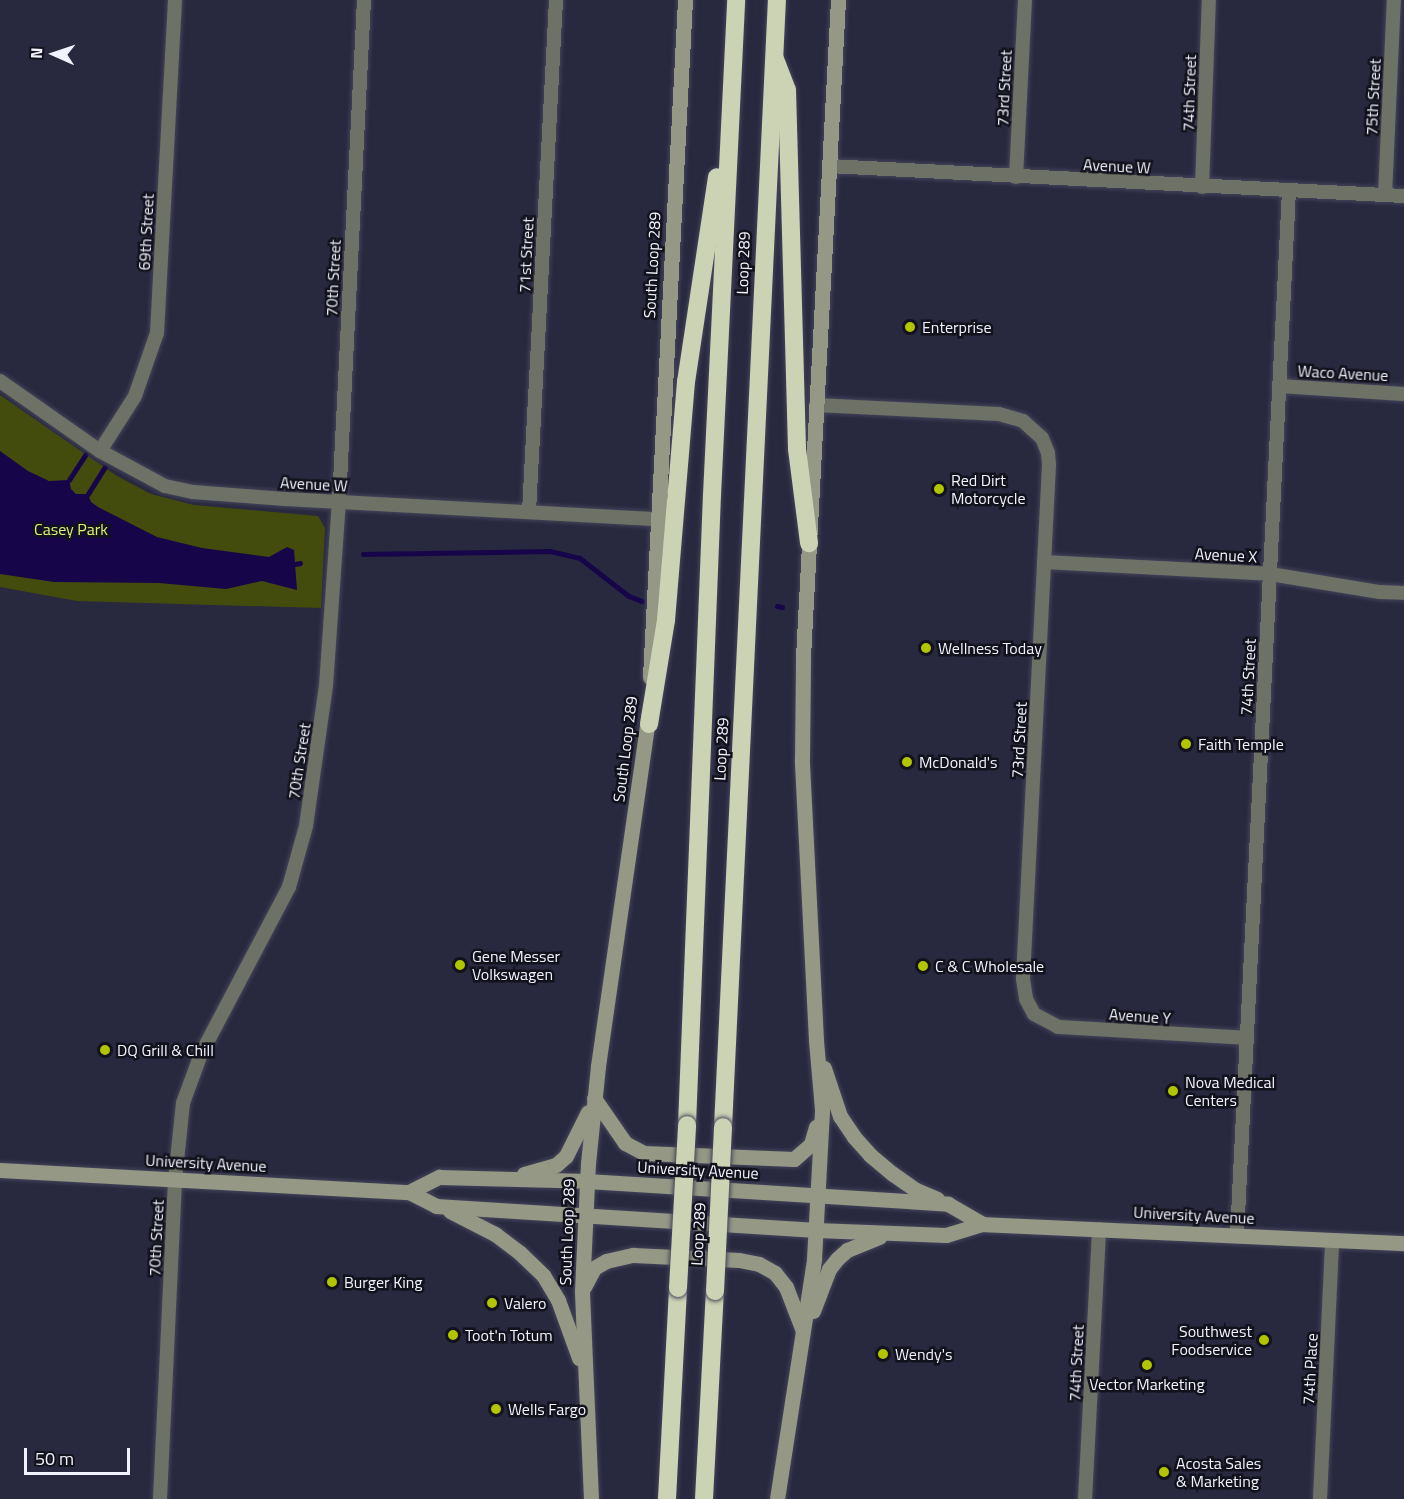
<!DOCTYPE html>
<html>
<head>
<meta charset="utf-8">
<style>
	body { margin:0 }
	#map { position:relative; width:1404px; height:1499px; overflow:hidden; background:#28283f; font-family:"Titillium Web",sans-serif }
	div>[style] { position:absolute }
	[style*='--x'] { left:calc(var(--x)*1px); top:calc(var(--y)*1px); width:calc(var(--w)*1px); rotate:calc(var(--a)*1deg) }
	.green>* { inset:0; background:#444c0d }
	.water>* { inset:0; background:#170549 }
	.stream>* { height:4.5px; margin:-2.25px; padding:0 2.25px; transform-origin:2.25px; border-radius:2.25px; background:#170549 }
	.roads { filter:drop-shadow(0 0 2px #44445a) drop-shadow(0 0 2px #44445a) }
	.minor>* { height:14px; margin:-7px; padding:0 7px; transform-origin:7px; border-radius:7px; background:#6e7165 }
	.secondary>* { height:15px; margin:-7.5px; padding:0 7.5px; transform-origin:7.5px; border-radius:7.5px; background:#949885 }
	.motorway>* { height:18px; margin:-9px; padding:0 9px; transform-origin:9px; border-radius:9px; background:#ccd2b4 }
	.bridges { filter:drop-shadow(0 0 2px #44445a) drop-shadow(0 0 2px #44445a) }
	.motorway-bridge>* { height:18px; margin:-9px; padding:0 9px; transform-origin:9px; border-radius:9px; background:#ccd2b4 }
	.dots>* { width:16px; height:16px; translate:-50% -50%; box-sizing:border-box; border:3px solid #12121c; border-radius:50% }
	span { translate:-50% -50%; white-space:nowrap; text-align:center; line-height:1.15; -webkit-text-stroke:5px #12121c; paint-order:stroke }
	.street-label { font-size:16px; color:#f2f2ff }
	.poi-label { font-size:16px; color:#f2f2ff }
	.left { translate:0 -50%; text-align:left }
	.right { translate:-100% -50%; text-align:right }
	.park-label { font-size:16px; color:#ddef7a }
	.north { position:absolute; left:24px; top:24px; width:60px; height:60px; -webkit-text-stroke:4px #12121c; paint-order:stroke; rotate:273deg; font-size:16px; font-weight:700; line-height:24px; text-align:center; color:#f2f2ff }
	.north::after { content:''; display:block; margin:auto; width:21px; height:27px; background:#f2f2ff; clip-path:polygon(50% 0,100% 100%,50% 72%,0 100%) }
	.scale { position:absolute; left:24px; top:1448px; width:106px; height:27px; box-sizing:border-box; border:3px solid #f2f2ff; border-top:0; padding-left:8px; font-size:18px; line-height:21px; white-space:nowrap; color:#f2f2ff; -webkit-text-stroke:4px #12121c; paint-order:stroke }
</style>
</head>
<body>
<div id="map">
	<div class="green">
		<div style="clip-path:polygon(0 395px,117px 476px,151px 494px,194px 505px,318px 516px,325px 528px,321px 608px,77px 601px,0 587px)"></div>
	</div>
	<div class="water">
		<div style="clip-path:polygon(0 451px,28px 471px,49px 481px,69px 480px,71px 489px,76px 494px,88px 494px,91px 502px,98px 507px,157px 537px,202px 548px,269px 557px,287px 547px,294px 550px,297px 590px,262px 581px,226px 589px,159px 583px,54px 582px,0 574px)"></div>
	</div>
	<div class="stream">
		<div style="--x:69;--y:480;--w:30;--a:-57"></div>
		<div style="--x:88;--y:494;--w:31;--a:-58"></div>
		<div style="--x:363;--y:554;--w:187;--a:-0.9"></div>
		<div style="--x:550;--y:551;--w:31;--a:13"></div>
		<div style="--x:580;--y:558;--w:62;--a:37.8"></div>
		<div style="--x:629;--y:596;--w:14;--a:21"></div>
		<div style="--x:295;--y:564;--w:5;--a:-11"></div>
		<div style="--x:777;--y:606;--w:5;--a:11"></div>
	</div>
	<div class="roads">
		<div class="minor">
			<div style="--x:829;--y:166;--w:576;--a:2.99"></div>
			<div style="--x:1016;--y:177;--w:177;--a:-87.1"></div>
			<div style="--x:1202;--y:187;--w:187;--a:-87.9"></div>
			<div style="--x:1385;--y:195;--w:195;--a:-87.4"></div>
			<div style="--x:0;--y:381;--w:122;--a:35"></div>
			<div style="--x:100;--y:451;--w:74;--a:28.3"></div>
			<div style="--x:165;--y:486;--w:29;--a:12"></div>
			<div style="--x:193;--y:492;--w:92;--a:4.4"></div>
			<div style="--x:285;--y:499;--w:373;--a:3.1"></div>
			<div style="--x:1279;--y:386;--w:125;--a:3.7"></div>
			<div style="--x:816;--y:405;--w:183;--a:2.8"></div>
			<div style="--x:999;--y:414;--w:25;--a:16"></div>
			<div style="--x:1023;--y:421;--w:25;--a:42"></div>
			<div style="--x:1042;--y:438;--w:16;--a:68"></div>
			<div style="--x:1048;--y:453;--w:12;--a:85"></div>
			<div style="--x:1049;--y:465;--w:515;--a:92.9"></div>
			<div style="--x:1023;--y:979;--w:20;--a:81"></div>
			<div style="--x:1026;--y:999;--w:17;--a:62"></div>
			<div style="--x:1034;--y:1014;--w:27;--a:28"></div>
			<div style="--x:1058;--y:1027;--w:189;--a:3.3"></div>
			<div style="--x:100;--y:451;--w:65;--a:-57.5"></div>
			<div style="--x:135;--y:396;--w:67;--a:-70.8"></div>
			<div style="--x:157;--y:333;--w:333;--a:-86.9"></div>
			<div style="--x:529;--y:512;--w:513;--a:-86.98"></div>
			<div style="--x:1044;--y:562;--w:226;--a:3"></div>
			<div style="--x:1270;--y:574;--w:110;--a:9.4"></div>
			<div style="--x:1379;--y:592;--w:25;--a:2"></div>
			<div style="--x:1237;--y:1235;--w:1044;--a:-87.15"></div>
			<div style="--x:160;--y:1499;--w:319;--a:-87.3"></div>
			<div style="--x:175;--y:1180;--w:77;--a:-84.1"></div>
			<div style="--x:183;--y:1103;--w:52;--a:-69.8"></div>
			<div style="--x:201;--y:1054;--w:189;--a:-62.2"></div>
			<div style="--x:289;--y:887;--w:63;--a:-74.4"></div>
			<div style="--x:306;--y:826;--w:141;--a:-81.9"></div>
			<div style="--x:326;--y:686;--w:184;--a:-86"></div>
			<div style="--x:339;--y:502;--w:503;--a:-87.15"></div>
			<div style="--x:1085;--y:1499;--w:270;--a:-87"></div>
			<div style="--x:1320;--y:1499;--w:259;--a:-87.3"></div>
		</div>
		<div class="secondary">
			<div style="--x:650;--y:677;--w:678;--a:-87.04"></div>
			<div style="--x:824;--y:1068;--w:51;--a:71.6"></div>
			<div style="--x:840;--y:1116;--w:25;--a:56"></div>
			<div style="--x:854;--y:1137;--w:24;--a:48"></div>
			<div style="--x:870;--y:1155;--w:30;--a:40"></div>
			<div style="--x:893;--y:1174;--w:28;--a:35"></div>
			<div style="--x:916;--y:1190;--w:23;--a:23"></div>
			<div style="--x:594;--y:1098;--w:55;--a:55.4"></div>
			<div style="--x:625;--y:1143;--w:21;--a:28"></div>
			<div style="--x:644;--y:1153;--w:150;--a:2.3"></div>
			<div style="--x:794;--y:1159;--w:23;--a:-41"></div>
			<div style="--x:811;--y:1144;--w:18;--a:-74"></div>
			<div style="--x:0;--y:1170;--w:410;--a:3.1"></div>
			<div style="--x:409;--y:1192;--w:30;--a:27"></div>
			<div style="--x:436;--y:1206;--w:381;--a:3.6"></div>
			<div style="--x:816;--y:1230;--w:130;--a:2.2"></div>
			<div style="--x:946;--y:1235;--w:38;--a:-17"></div>
			<div style="--x:982;--y:1224;--w:422;--a:2.6"></div>
			<div style="--x:524;--y:1174;--w:33;--a:-16"></div>
			<div style="--x:556;--y:1165;--w:13;--a:-42"></div>
			<div style="--x:566;--y:1156;--w:49;--a:-63.4"></div>
			<div style="--x:409;--y:1192;--w:34;--a:-27"></div>
			<div style="--x:439;--y:1177;--w:148;--a:1.5"></div>
			<div style="--x:587;--y:1181;--w:362;--a:3.6"></div>
			<div style="--x:948;--y:1204;--w:39;--a:30"></div>
			<div style="--x:450;--y:1211;--w:51;--a:27.1"></div>
			<div style="--x:495;--y:1234;--w:31;--a:37"></div>
			<div style="--x:520;--y:1253;--w:32;--a:44"></div>
			<div style="--x:543;--y:1275;--w:29;--a:59"></div>
			<div style="--x:558;--y:1300;--w:62;--a:70.1"></div>
			<div style="--x:584;--y:1287;--w:21;--a:-62"></div>
			<div style="--x:594;--y:1268;--w:14;--a:-30"></div>
			<div style="--x:606;--y:1261;--w:28;--a:-13"></div>
			<div style="--x:633;--y:1255;--w:106;--a:2.7"></div>
			<div style="--x:739;--y:1260;--w:20;--a:11"></div>
			<div style="--x:759;--y:1264;--w:18;--a:29"></div>
			<div style="--x:775;--y:1273;--w:18;--a:52"></div>
			<div style="--x:786;--y:1287;--w:47;--a:68.9"></div>
			<div style="--x:813;--y:1311;--w:45;--a:-69.1"></div>
			<div style="--x:829;--y:1269;--w:13;--a:-51"></div>
			<div style="--x:837;--y:1259;--w:13;--a:-42"></div>
			<div style="--x:847;--y:1250;--w:35;--a:-22"></div>
			<div style="--x:591;--y:1499;--w:209;--a:-92.5"></div>
			<div style="--x:582;--y:1290;--w:127;--a:-87.3"></div>
			<div style="--x:588;--y:1163;--w:98;--a:-84.1"></div>
			<div style="--x:598;--y:1066;--w:357;--a:-81.8"></div>
			<div style="--x:777;--y:1499;--w:243;--a:-81.2"></div>
			<div style="--x:814;--y:1259;--w:150;--a:-86.9"></div>
			<div style="--x:822;--y:1109;--w:69;--a:-95"></div>
			<div style="--x:816;--y:1040;--w:281;--a:-92.9"></div>
			<div style="--x:802;--y:759;--w:102;--a:-89.4"></div>
			<div style="--x:803;--y:657;--w:658;--a:-86.95"></div>
		</div>
		<div class="motorway">
			<div style="--x:775;--y:59;--w:33;--a:69"></div>
			<div style="--x:787;--y:90;--w:359;--a:88.4"></div>
			<div style="--x:797;--y:449;--w:95;--a:82.7"></div>
			<div style="--x:649;--y:724;--w:105;--a:-80.7"></div>
			<div style="--x:666;--y:620;--w:239;--a:-85.2"></div>
			<div style="--x:686;--y:382;--w:207;--a:-81.4"></div>
			<div style="--x:687;--y:1125;--w:630;--a:-87.73"></div>
			<div style="--x:712;--y:495;--w:496;--a:-87.2"></div>
			<div style="--x:723;--y:1127;--w:1128;--a:-87.26"></div>
			<div style="--x:667;--y:1499;--w:211;--a:-87"></div>
			<div style="--x:704;--y:1499;--w:208;--a:-87"></div>
		</div>
	</div>
	<div class="bridges">
		<div class="motorway-bridge">
			<div style="--x:678;--y:1288;--w:163;--a:-86.8"></div>
			<div style="--x:715;--y:1291;--w:164;--a:-87.2"></div>
		</div>
	</div>
	<div class="dots">
		<div style="left:910px;top:327px;background:#b1c500"></div>
		<div style="left:939px;top:489px;background:#b1c500"></div>
		<div style="left:926px;top:648px;background:#b1c500"></div>
		<div style="left:1186px;top:744px;background:#b1c500"></div>
		<div style="left:907px;top:762px;background:#b1c500"></div>
		<div style="left:460px;top:965px;background:#b1c500"></div>
		<div style="left:923px;top:966px;background:#b1c500"></div>
		<div style="left:105px;top:1050px;background:#b1c500"></div>
		<div style="left:1173px;top:1091px;background:#b1c500"></div>
		<div style="left:332px;top:1282px;background:#b1c500"></div>
		<div style="left:492px;top:1303px;background:#b1c500"></div>
		<div style="left:453px;top:1335px;background:#b1c500"></div>
		<div style="left:1264px;top:1340px;background:#b1c500"></div>
		<div style="left:883px;top:1354px;background:#b1c500"></div>
		<div style="left:1147px;top:1365px;background:#b1c500"></div>
		<div style="left:496px;top:1409px;background:#b1c500"></div>
		<div style="left:1164px;top:1472px;background:#b1c500"></div>
	</div>
	<div class="street-label">
		<span style="left:1004px;top:88px;rotate:-87deg">73rd Street</span>
		<span style="left:1189px;top:93px;rotate:-88deg">74th Street</span>
		<span style="left:1373px;top:97px;rotate:-87deg">75th Street</span>
		<span style="left:1117px;top:166px;rotate:3deg">Avenue W</span>
		<span style="left:146px;top:232px;rotate:-87deg">69th Street</span>
		<span style="left:526px;top:255px;rotate:-87deg">71st Street</span>
		<span style="left:743px;top:263px;rotate:-88deg">Loop 289</span>
		<span style="left:652px;top:265px;rotate:-87deg">South Loop 289</span>
		<span style="left:333px;top:278px;rotate:-87deg">70th Street</span>
		<span style="left:1343px;top:373px;rotate:3deg">Waco Avenue</span>
		<span style="left:314px;top:484px;rotate:3deg">Avenue W</span>
		<span style="left:1226px;top:555px;rotate:3deg">Avenue X</span>
		<span style="left:1248px;top:677px;rotate:-87deg">74th Street</span>
		<span style="left:1019px;top:740px;rotate:-87deg">73rd Street</span>
		<span style="left:625px;top:749px;rotate:-83deg">South Loop 289</span>
		<span style="left:721px;top:749px;rotate:-87deg">Loop 289</span>
		<span style="left:299px;top:761px;rotate:-81deg">70th Street</span>
		<span style="left:1140px;top:1016px;rotate:4deg">Avenue Y</span>
		<span style="left:206px;top:1163px;rotate:3deg">University Avenue</span>
		<span style="left:698px;top:1170px;rotate:3deg">University Avenue</span>
		<span style="left:1194px;top:1215px;rotate:3deg">University Avenue</span>
		<span style="left:567px;top:1232px;rotate:-88deg">South Loop 289</span>
		<span style="left:698px;top:1234px;rotate:-87deg">Loop 289</span>
		<span style="left:156px;top:1238px;rotate:-87deg">70th Street</span>
		<span style="left:1076px;top:1363px;rotate:-87deg">74th Street</span>
		<span style="left:1310px;top:1369px;rotate:-87deg">74th Place</span>
	</div>
	<div class="poi-label">
		<span class="left" style="left:922px;top:327px">Enterprise</span>
		<span class="left" style="left:951px;top:489px">Red Dirt<br>Motorcycle</span>
		<span class="left" style="left:938px;top:648px">Wellness Today</span>
		<span class="left" style="left:1198px;top:744px">Faith Temple</span>
		<span class="left" style="left:919px;top:762px">McDonald's</span>
		<span class="left" style="left:472px;top:965px">Gene Messer<br>Volkswagen</span>
		<span class="left" style="left:935px;top:966px">C &amp; C Wholesale</span>
		<span class="left" style="left:117px;top:1050px">DQ Grill &amp; Chill</span>
		<span class="left" style="left:1185px;top:1091px">Nova Medical<br>Centers</span>
		<span class="left" style="left:344px;top:1282px">Burger King</span>
		<span class="left" style="left:504px;top:1303px">Valero</span>
		<span class="right" style="left:1252px;top:1340px">Southwest<br>Foodservice</span>
		<span class="left" style="left:465px;top:1335px">Toot'n Totum</span>
		<span class="left" style="left:895px;top:1354px">Wendy's</span>
		<span style="left:1147px;top:1384px">Vector Marketing</span>
		<span class="left" style="left:508px;top:1409px">Wells Fargo</span>
		<span class="left" style="left:1176px;top:1472px">Acosta Sales<br>&amp; Marketing</span>
	</div>
	<div class="park-label">
		<span style="left:71px;top:529px">Casey Park</span>
	</div>
	<div class="north">N</div>
	<div class="scale">50 m</div>
</div>
</body>
</html>
